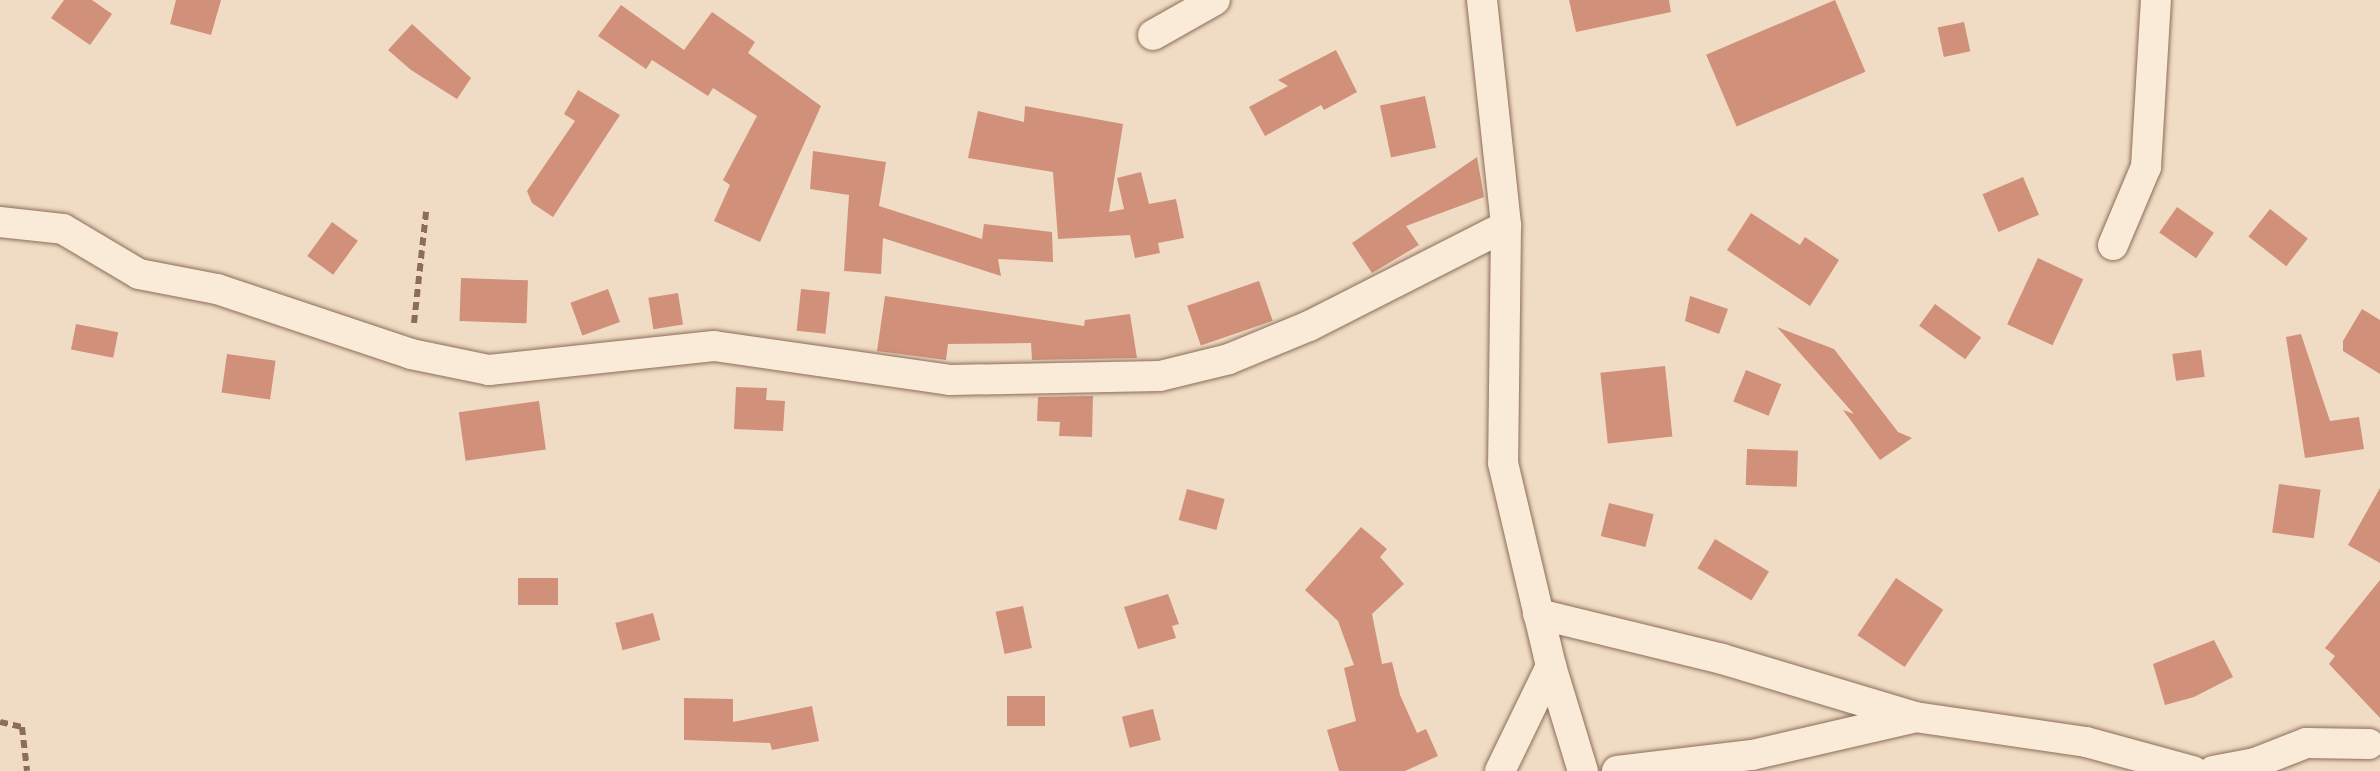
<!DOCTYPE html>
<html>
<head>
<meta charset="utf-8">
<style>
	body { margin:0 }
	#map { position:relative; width:2380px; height:771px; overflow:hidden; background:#f0dcc4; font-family:Merriweather,serif }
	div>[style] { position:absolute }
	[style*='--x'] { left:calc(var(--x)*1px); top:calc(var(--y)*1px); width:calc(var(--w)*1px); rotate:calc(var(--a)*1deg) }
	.building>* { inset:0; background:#d09079; transform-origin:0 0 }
	.path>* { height:6px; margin-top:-3px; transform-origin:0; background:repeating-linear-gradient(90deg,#8c6d5a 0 8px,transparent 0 13px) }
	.roads { filter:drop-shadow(0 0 2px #8c6d5a) drop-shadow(0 0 2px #8c6d5a) }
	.street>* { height:30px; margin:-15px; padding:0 15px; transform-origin:15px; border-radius:15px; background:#faebd8 }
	span { translate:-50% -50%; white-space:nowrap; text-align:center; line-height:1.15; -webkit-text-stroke:8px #f7e8d4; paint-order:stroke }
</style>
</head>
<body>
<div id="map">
	<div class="building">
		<div style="clip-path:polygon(64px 0,92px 0,112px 14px,90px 45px,51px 18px)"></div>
		<div style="clip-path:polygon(176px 0,221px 0,211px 35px,170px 24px)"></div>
		<div style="clip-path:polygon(1569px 0,1669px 0,1671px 12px,1576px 32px)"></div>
		<div style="left:1835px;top:0;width:78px;height:140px;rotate:67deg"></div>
		<div style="clip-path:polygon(621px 5px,684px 50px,712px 12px,755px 42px,748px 53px,821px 106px,760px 242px,714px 221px,730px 185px,723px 180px,757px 116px,713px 88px,708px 96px,652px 60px,646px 69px,598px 36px)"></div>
		<div style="left:1964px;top:22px;width:30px;height:27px;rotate:78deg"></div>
		<div style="clip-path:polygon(412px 24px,471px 78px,457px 99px,411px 70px,388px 50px)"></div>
		<div style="clip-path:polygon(1336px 50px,1357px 92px,1324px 110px,1321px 105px,1265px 136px,1249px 107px,1288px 86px,1278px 80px)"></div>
		<div style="clip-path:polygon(578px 90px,620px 115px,553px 217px,532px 203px,527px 191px,575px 121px,564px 114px)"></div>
		<div style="left:1425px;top:96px;width:53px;height:46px;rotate:78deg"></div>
		<div style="clip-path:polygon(1025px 106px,1123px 124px,1109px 212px,1124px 209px,1117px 178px,1141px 172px,1149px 204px,1176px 199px,1184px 238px,1158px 243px,1160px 253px,1135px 258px,1130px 235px,1058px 239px,1053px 172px,968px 158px,978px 111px,1024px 122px)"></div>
		<div style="clip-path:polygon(813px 151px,886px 162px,879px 206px,982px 239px,984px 224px,1052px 232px,1053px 262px,998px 259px,1001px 276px,883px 238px,881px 274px,844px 271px,849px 195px,810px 189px)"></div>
		<div style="clip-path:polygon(1477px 157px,1484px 197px,1406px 226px,1419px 245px,1372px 273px,1352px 243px)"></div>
		<div style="left:2023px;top:177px;width:41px;height:44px;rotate:67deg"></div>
		<div style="left:2177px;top:207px;width:45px;height:31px;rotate:35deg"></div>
		<div style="left:2270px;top:209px;width:48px;height:35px;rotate:38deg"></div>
		<div style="clip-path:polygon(1751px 213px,1800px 245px,1805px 237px,1839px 260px,1810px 306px,1727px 250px)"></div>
		<div style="left:332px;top:222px;width:32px;height:42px;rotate:36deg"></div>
		<div style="left:2038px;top:258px;width:50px;height:73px;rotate:25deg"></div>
		<div style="left:461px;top:278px;width:67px;height:43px;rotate:2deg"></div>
		<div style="left:1259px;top:281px;width:42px;height:76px;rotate:71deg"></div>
		<div style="left:608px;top:289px;width:35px;height:40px;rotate:70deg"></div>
		<div style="left:801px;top:289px;width:29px;height:42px;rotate:6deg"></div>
		<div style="left:678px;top:293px;width:32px;height:30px;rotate:81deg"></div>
		<div style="clip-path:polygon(885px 296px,1084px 326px,1085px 320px,1130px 314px,1137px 358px,1032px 360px,1031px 343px,948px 344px,946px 360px,877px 351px)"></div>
		<div style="clip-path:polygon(1690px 296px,1728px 309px,1719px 334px,1685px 321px)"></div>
		<div style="left:1935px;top:304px;width:57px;height:27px;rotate:36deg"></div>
		<div style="clip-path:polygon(2362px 309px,2380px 320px,2380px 374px,2343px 351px,2343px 341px)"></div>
		<div style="left:76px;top:324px;width:43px;height:26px;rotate:11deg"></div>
		<div style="clip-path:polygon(1777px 327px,1834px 349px,1898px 432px,1912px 438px,1880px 460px,1843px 410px,1854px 414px)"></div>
		<div style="clip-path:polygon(2301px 334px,2330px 421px,2359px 417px,2364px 449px,2305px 458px,2286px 337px)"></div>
		<div style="left:2201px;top:350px;width:27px;height:29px;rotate:82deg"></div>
		<div style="left:227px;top:354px;width:49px;height:39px;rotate:8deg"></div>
		<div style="left:1665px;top:366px;width:71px;height:65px;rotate:84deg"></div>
		<div style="left:1746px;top:370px;width:38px;height:34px;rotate:22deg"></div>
		<div style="clip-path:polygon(736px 387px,767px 388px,766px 400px,785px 401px,783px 431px,734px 429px)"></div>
		<div style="clip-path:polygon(1093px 396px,1092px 437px,1059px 436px,1060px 422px,1037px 421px,1038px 397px)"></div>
		<div style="left:539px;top:401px;width:49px;height:81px;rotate:82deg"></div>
		<div style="left:1747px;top:449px;width:51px;height:36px;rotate:2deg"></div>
		<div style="left:2279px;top:484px;width:42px;height:49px;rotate:8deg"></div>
		<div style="clip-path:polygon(2380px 488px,2380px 563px,2348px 545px)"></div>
		<div style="left:1187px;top:489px;width:39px;height:32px;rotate:15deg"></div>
		<div style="left:1609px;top:503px;width:46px;height:34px;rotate:14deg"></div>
		<div style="clip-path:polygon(1361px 527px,1387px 549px,1380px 557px,1404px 584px,1372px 614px,1382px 664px,1392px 662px,1400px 695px,1417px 733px,1426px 729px,1438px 756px,1405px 771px,1339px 771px,1327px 730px,1356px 721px,1344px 668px,1354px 665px,1338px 621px,1305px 590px)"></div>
		<div style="left:1715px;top:539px;width:63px;height:34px;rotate:31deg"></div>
		<div style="left:518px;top:578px;width:40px;height:27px"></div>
		<div style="left:1896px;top:578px;width:57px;height:69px;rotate:34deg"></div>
		<div style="clip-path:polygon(2380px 580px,2380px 718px,2329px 664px,2335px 656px,2325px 648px)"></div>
		<div style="clip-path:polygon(1168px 594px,1179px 624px,1172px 626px,1176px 638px,1138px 649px,1124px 607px)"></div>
		<div style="left:1023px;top:606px;width:43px;height:28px;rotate:78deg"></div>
		<div style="left:653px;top:613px;width:28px;height:39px;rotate:75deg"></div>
		<div style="clip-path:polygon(2214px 640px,2233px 677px,2194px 697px,2165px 705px,2153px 664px)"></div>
		<div style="left:1007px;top:696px;width:38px;height:30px"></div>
		<div style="clip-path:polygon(684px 698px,733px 699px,733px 722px,812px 706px,819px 741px,772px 750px,770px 743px,684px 740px)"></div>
		<div style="left:1153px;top:709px;width:32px;height:32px;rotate:76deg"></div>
	</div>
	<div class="path">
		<div style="--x:414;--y:323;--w:112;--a:-83.8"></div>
		<div style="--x:0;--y:722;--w:23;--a:13"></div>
		<div style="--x:22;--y:727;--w:44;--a:83.5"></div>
	</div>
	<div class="roads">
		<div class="street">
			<div style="--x:1482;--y:0;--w:227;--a:83.9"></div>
			<div style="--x:1506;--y:226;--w:237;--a:90.7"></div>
			<div style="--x:1503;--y:463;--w:209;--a:76.7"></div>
			<div style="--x:1551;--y:666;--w:110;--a:73.1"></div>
			<div style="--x:1153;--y:35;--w:71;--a:-29.4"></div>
			<div style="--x:0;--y:222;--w:63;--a:6.3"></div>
			<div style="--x:63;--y:229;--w:88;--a:30.6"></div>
			<div style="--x:139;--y:274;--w:79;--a:10.9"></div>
			<div style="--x:217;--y:289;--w:205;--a:18.5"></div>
			<div style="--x:411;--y:354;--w:80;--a:11.6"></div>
			<div style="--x:489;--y:370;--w:226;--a:-6.1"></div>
			<div style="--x:714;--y:346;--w:238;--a:8.2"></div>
			<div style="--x:950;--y:380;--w:210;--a:-1.1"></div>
			<div style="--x:1160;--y:376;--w:71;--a:-13.8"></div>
			<div style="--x:1229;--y:359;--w:87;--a:-22.4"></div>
			<div style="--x:1309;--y:326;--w:221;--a:-26.9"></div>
			<div style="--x:2113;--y:245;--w:85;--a:-67.1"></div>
			<div style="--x:2146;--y:167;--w:167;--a:-86.6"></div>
			<div style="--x:1538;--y:614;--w:189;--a:13.7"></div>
			<div style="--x:1722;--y:659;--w:202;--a:16.7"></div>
			<div style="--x:1915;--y:717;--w:173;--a:8.3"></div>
			<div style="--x:2086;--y:742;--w:111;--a:15.2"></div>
			<div style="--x:1500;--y:771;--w:117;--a:-64.1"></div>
			<div style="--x:1617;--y:771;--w:136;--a:-6.8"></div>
			<div style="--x:1752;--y:755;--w:164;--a:-13"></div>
			<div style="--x:2213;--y:771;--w:43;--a:-10.8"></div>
			<div style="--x:2255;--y:763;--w:55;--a:-21.4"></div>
			<div style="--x:2306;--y:743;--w:63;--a:0.9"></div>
		</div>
	</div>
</div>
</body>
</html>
